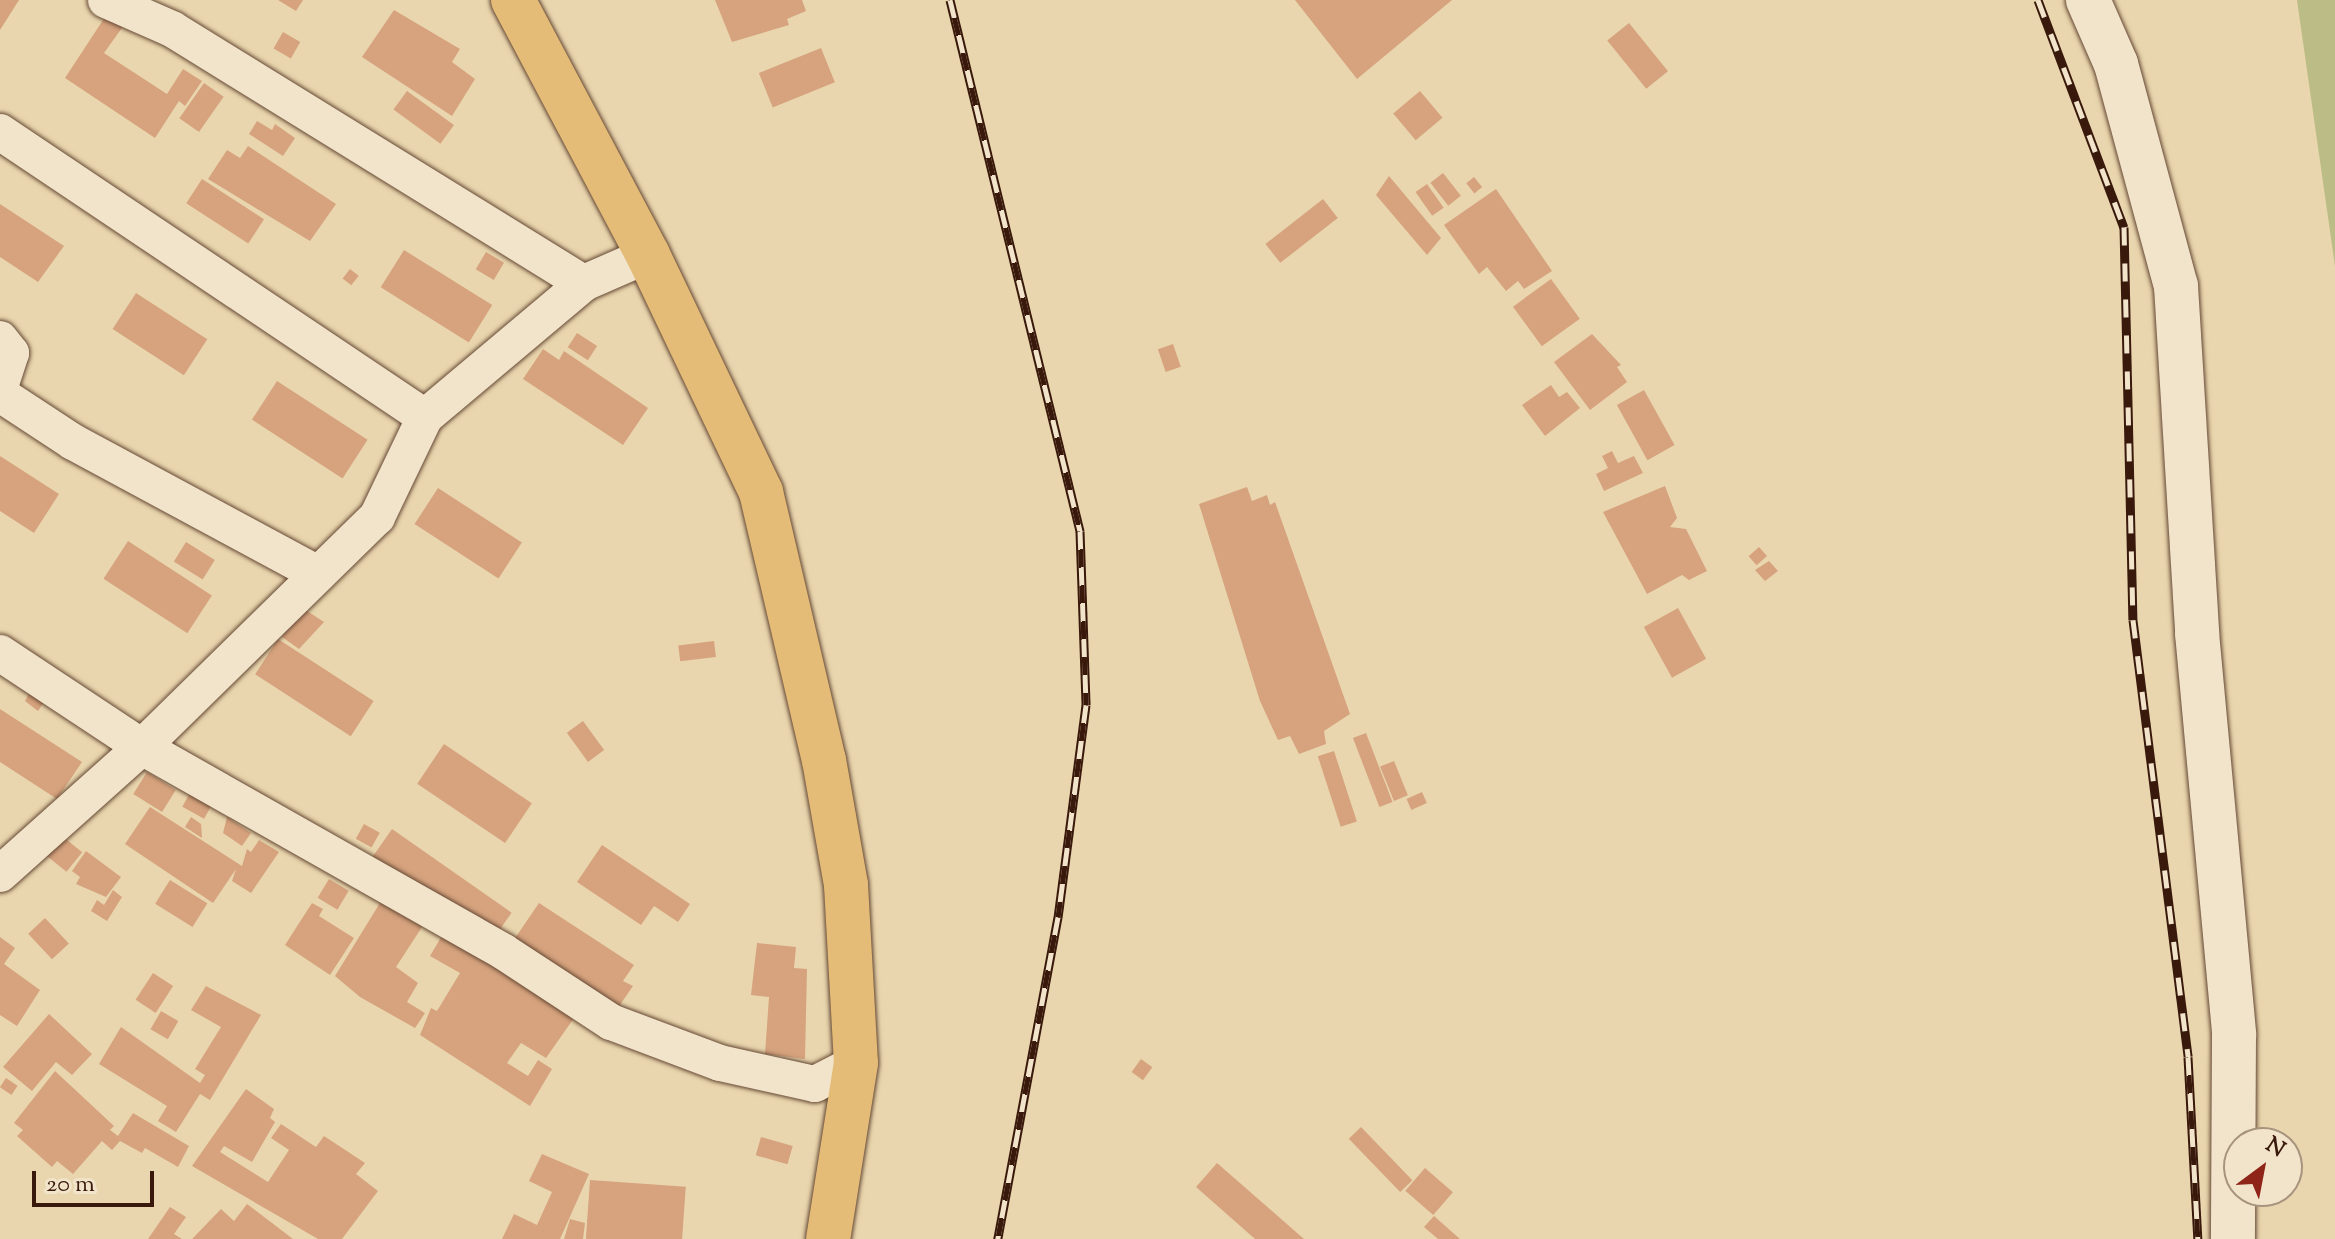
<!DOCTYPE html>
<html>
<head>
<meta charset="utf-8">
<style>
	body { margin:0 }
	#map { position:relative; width:2335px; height:1239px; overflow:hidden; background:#e9d6ae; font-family:"Sorts Mill Goudy",serif }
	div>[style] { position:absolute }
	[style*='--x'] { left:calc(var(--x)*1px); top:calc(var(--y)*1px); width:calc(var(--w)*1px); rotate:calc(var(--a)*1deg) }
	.green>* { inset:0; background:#bbbc86 }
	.building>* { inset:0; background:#d6a37e; transform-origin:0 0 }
	.roads { filter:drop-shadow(0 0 2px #654834) drop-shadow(0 0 2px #654834) }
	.minor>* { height:36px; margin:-18px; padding:0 18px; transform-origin:18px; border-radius:18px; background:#f1e4ca }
	.tertiary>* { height:44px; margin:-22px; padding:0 22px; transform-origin:22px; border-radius:22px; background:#f1e4ca }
	.primary>* { height:44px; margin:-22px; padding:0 22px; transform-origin:22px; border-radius:22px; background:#e4bb77 }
	.rail>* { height:9px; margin-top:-4.5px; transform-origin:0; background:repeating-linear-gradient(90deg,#f1e4ca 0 18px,#39190b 0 36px); box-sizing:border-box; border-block:2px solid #39190b }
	span { translate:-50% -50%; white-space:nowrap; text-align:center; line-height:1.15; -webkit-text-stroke:6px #f1e4ca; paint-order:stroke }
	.north { position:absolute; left:2223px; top:1127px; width:80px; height:80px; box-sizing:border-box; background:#f1e4ca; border:2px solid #a7937e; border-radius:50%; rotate:32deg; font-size:22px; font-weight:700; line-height:32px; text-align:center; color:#39190b }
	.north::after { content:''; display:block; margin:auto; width:28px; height:36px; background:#8f2418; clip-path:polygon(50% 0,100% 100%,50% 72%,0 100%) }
	.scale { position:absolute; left:32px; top:1171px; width:122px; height:36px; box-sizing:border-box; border:4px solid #39190b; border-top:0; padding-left:10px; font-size:24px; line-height:28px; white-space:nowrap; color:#39190b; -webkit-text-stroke:6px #f1e4ca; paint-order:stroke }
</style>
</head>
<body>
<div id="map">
	<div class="green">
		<div style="clip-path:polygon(2297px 0,2335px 0,2335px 266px)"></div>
	</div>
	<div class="building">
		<div style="clip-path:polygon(0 0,19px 0,0 30px)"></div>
		<div style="clip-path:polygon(278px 0,303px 0,296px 11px)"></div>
		<div style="clip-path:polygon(715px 0,802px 0,806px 11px,787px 19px,789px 25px,732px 42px)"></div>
		<div style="clip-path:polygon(1295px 0,1452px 0,1357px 79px)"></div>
		<div style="clip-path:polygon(394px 10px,460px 49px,452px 62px,475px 79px,452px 116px,362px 57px)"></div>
		<div style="clip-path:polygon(107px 14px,124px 25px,104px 53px,167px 94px,183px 69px,202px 81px,185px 106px,179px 101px,155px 138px,65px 78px)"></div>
		<div style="left:1629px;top:23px;width:62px;height:28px;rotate:51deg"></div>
		<div style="left:283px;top:32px;width:20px;height:19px;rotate:30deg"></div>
		<div style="left:821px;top:48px;width:37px;height:67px;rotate:68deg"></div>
		<div style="left:204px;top:83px;width:24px;height:43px;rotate:35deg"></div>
		<div style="left:407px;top:91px;width:58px;height:23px;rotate:36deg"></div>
		<div style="left:1420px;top:91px;width:35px;height:35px;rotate:50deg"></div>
		<div style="clip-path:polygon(257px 121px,272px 130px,275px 124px,295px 138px,283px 156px,249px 134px)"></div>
		<div style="clip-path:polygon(248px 146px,336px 204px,310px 241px,208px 179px,227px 150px,240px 158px)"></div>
		<div style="left:1443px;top:173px;width:29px;height:16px;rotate:52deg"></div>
		<div style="clip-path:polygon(1389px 176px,1441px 238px,1427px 255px,1376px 195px)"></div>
		<div style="left:1474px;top:177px;width:13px;height:10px;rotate:51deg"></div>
		<div style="left:202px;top:179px;width:74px;height:29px;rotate:33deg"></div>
		<div style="left:1427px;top:184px;width:29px;height:14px;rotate:55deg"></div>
		<div style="clip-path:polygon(1496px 189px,1552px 271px,1524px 289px,1518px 281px,1506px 291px,1487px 267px,1479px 274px,1444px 225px)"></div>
		<div style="left:1323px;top:199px;width:24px;height:73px;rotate:52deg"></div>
		<div style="clip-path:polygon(0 204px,64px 246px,38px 282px,0 257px)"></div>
		<div style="left:404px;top:250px;width:104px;height:44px;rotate:32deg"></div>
		<div style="left:486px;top:252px;width:21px;height:20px;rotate:31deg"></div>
		<div style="left:350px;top:269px;width:11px;height:12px;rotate:38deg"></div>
		<div style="left:1551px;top:279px;width:49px;height:47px;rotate:54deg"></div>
		<div style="left:136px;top:293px;width:85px;height:43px;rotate:33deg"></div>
		<div style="left:577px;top:333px;width:24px;height:17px;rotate:33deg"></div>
		<div style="clip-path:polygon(1592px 334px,1621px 365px,1617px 367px,1627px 382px,1590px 410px,1554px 362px)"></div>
		<div style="left:1173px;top:344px;width:24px;height:16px;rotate:71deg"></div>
		<div style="clip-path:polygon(543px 349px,559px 360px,564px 351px,648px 408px,623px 445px,523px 379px)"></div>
		<div style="left:277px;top:381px;width:108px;height:46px;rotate:33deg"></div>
		<div style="clip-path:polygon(1551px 385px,1559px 397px,1567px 392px,1580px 408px,1545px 436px,1522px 405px)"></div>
		<div style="left:1644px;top:390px;width:63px;height:31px;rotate:61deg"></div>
		<div style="clip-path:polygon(1612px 451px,1618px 463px,1634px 456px,1643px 473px,1604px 491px,1596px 474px,1608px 468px,1602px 456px)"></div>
		<div style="clip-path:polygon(0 456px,59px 494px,34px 533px,0 511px)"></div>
		<div style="clip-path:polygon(1665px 486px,1677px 518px,1670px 527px,1686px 529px,1707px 571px,1689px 580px,1682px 575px,1647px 594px,1603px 512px)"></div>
		<div style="clip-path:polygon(1247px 487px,1252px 501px,1267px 495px,1270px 505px,1275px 502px,1350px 714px,1324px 731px,1326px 744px,1299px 754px,1290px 736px,1278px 740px,1260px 701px,1199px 504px)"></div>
		<div style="left:438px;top:488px;width:100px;height:43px;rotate:33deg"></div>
		<div style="left:128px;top:541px;width:100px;height:45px;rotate:33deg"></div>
		<div style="left:186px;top:542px;width:34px;height:23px;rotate:32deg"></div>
		<div style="left:1759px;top:547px;width:12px;height:14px;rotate:48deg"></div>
		<div style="clip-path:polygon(1769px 561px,1778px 571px,1765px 581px,1755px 570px)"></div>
		<div style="clip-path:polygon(301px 607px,324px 622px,299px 649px,282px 637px)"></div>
		<div style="left:1678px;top:608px;width:58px;height:39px;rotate:61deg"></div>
		<div style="left:278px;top:639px;width:114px;height:42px;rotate:33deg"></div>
		<div style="left:714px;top:641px;width:16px;height:36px;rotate:83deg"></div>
		<div style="clip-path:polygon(29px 693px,44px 702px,38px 711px,25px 701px)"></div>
		<div style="clip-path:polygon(0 709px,82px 762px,57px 799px,0 762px)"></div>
		<div style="left:583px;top:721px;width:36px;height:20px;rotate:54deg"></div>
		<div style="left:1366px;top:733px;width:74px;height:14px;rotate:69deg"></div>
		<div style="left:444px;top:744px;width:106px;height:48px;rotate:34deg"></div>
		<div style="left:1334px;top:751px;width:74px;height:17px;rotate:72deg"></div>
		<div style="left:1394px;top:761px;width:37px;height:15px;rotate:68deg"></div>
		<div style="left:147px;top:772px;width:34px;height:26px;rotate:32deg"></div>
		<div style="left:191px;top:791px;width:25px;height:18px;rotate:29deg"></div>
		<div style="left:1422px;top:792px;width:12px;height:17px;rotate:66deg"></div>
		<div style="clip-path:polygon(150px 807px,242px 866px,247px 849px,251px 852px,259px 840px,279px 852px,251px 893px,232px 881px,236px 869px,213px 903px,125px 844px)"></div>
		<div style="clip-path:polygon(191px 817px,201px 824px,202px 838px,185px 827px)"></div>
		<div style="clip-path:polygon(227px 817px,251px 833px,242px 846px,223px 833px)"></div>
		<div style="left:364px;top:824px;width:18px;height:17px;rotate:29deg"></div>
		<div style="left:392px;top:829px;width:146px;height:39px;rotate:35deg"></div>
		<div style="left:62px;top:836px;width:26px;height:25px;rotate:39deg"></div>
		<div style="clip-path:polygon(602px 845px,690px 904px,678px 922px,654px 906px,641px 925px,577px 882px)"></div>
		<div style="clip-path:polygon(86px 851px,121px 877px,106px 897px,76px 884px,80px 877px,72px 871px)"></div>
		<div style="left:329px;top:879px;width:23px;height:22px;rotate:31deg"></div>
		<div style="left:170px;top:880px;width:44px;height:28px;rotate:32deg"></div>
		<div style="clip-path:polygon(113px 890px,122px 897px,107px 921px,91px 911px,97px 900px,104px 905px)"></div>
		<div style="clip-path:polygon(383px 898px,424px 924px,396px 967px,418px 983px,407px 1002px,425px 1013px,415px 1028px,360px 997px,335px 976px)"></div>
		<div style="clip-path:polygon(312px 903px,323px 909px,319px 916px,354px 938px,330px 975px,285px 945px)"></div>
		<div style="clip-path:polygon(539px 903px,634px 965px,623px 981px,633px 986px,611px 1018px,507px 950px)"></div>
		<div style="left:45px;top:918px;width:35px;height:23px;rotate:47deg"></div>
		<div style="clip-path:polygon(443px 934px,574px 1018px,546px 1058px,521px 1043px,507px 1063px,528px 1076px,538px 1060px,552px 1069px,530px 1106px,420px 1035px,431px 1008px,437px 1011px,460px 973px,430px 956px)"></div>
		<div style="clip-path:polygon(0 937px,15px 948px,4px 964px,40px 990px,17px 1026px,0 1015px)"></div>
		<div style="clip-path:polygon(757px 943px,796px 947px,794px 968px,807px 969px,805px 1059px,765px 1054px,769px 997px,751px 995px)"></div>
		<div style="left:153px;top:973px;width:24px;height:32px;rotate:33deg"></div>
		<div style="clip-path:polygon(206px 986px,261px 1015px,210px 1100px,200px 1094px,176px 1132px,158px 1121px,167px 1106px,99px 1064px,121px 1027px,200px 1083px,205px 1075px,195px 1069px,221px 1027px,191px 1010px)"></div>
		<div style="left:161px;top:1011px;width:20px;height:21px;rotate:30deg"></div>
		<div style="clip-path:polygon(49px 1014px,92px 1054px,72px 1075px,56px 1062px,32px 1091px,3px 1067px)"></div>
		<div style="left:1141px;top:1059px;width:14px;height:16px;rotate:36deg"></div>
		<div style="clip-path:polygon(55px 1071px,114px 1126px,110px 1130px,118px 1136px,133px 1113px,189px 1146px,178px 1167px,145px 1148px,142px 1153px,120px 1141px,112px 1150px,102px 1141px,73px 1174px,57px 1161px,52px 1167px,17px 1136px,23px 1130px,14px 1123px)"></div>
		<div style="left:6px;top:1078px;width:14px;height:11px;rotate:34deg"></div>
		<div style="clip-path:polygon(246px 1089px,274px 1109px,270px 1118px,275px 1122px,252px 1162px,224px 1146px,220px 1152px,268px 1182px,289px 1150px,271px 1138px,281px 1124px,316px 1147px,324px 1136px,365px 1163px,356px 1174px,378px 1191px,342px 1239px,318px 1239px,192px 1166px)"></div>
		<div style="left:1361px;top:1127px;width:74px;height:17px;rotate:46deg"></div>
		<div style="left:761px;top:1137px;width:33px;height:19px;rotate:16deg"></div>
		<div style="clip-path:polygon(542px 1154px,589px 1174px,560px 1239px,502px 1239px,514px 1214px,537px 1225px,552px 1192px,529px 1181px)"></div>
		<div style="clip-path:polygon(1217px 1163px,1304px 1239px,1255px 1239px,1196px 1187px)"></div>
		<div style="left:1425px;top:1168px;width:37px;height:30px;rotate:41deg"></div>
		<div style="left:590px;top:1180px;width:96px;height:59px;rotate:4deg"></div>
		<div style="clip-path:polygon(247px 1204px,293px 1239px,192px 1239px,221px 1209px,234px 1221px)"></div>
		<div style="clip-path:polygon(170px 1207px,186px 1217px,174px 1234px,182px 1239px,148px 1239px)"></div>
		<div style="clip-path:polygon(1434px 1216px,1460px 1239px,1438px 1239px,1424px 1227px)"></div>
		<div style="clip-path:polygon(570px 1219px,585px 1223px,583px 1239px,564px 1239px)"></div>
	</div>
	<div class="roads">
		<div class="minor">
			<div style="--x:106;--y:0;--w:72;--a:23.7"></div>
			<div style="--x:172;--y:29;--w:484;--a:31.7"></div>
			<div style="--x:0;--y:132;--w:512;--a:33.85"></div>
			<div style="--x:0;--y:339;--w:18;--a:52"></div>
			<div style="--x:11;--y:353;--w:36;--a:108"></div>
			<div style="--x:0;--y:394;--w:87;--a:33.3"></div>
			<div style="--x:73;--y:442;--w:278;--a:28.3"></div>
			<div style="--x:0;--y:653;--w:170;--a:33.5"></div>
			<div style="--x:142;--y:747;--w:416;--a:29.5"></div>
			<div style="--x:504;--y:952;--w:128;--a:33.2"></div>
			<div style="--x:611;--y:1022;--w:116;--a:20.6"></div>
			<div style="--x:720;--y:1063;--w:97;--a:12.5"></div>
			<div style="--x:815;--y:1084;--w:46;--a:-27.1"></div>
			<div style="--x:0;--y:874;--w:191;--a:-41.8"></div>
			<div style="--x:142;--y:747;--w:329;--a:-44.4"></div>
			<div style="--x:377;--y:517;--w:111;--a:-64.4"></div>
			<div style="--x:425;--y:417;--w:208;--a:-40.1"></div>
			<div style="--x:584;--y:283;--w:70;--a:-23.6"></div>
		</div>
		<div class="tertiary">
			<div style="--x:2088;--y:0;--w:70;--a:66.4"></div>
			<div style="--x:2116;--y:64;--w:230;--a:74.9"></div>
			<div style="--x:2176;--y:286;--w:348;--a:86.5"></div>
			<div style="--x:2197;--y:633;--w:404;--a:84.7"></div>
			<div style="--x:2234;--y:1035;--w:204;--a:90.3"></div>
		</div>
		<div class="primary">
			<div style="--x:513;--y:0;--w:289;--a:62.1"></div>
			<div style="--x:648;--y:255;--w:263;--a:64.5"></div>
			<div style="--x:761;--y:492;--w:275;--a:76.8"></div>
			<div style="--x:824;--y:760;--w:127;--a:80"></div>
			<div style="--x:846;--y:885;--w:178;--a:86.8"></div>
			<div style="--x:856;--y:1063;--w:178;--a:99"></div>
		</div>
	</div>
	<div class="rail">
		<div style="--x:950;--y:0;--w:547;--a:76.24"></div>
		<div style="--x:1080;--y:531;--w:174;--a:88"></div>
		<div style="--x:1086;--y:705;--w:214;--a:97.5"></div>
		<div style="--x:1058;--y:917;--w:328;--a:100.6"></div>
		<div style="--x:2038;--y:0;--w:243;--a:69.3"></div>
		<div style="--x:2124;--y:227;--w:393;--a:88.7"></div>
		<div style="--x:2133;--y:620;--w:440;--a:82.8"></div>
		<div style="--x:2188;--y:1057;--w:182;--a:86.9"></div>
	</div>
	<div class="north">N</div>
	<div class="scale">20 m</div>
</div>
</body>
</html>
